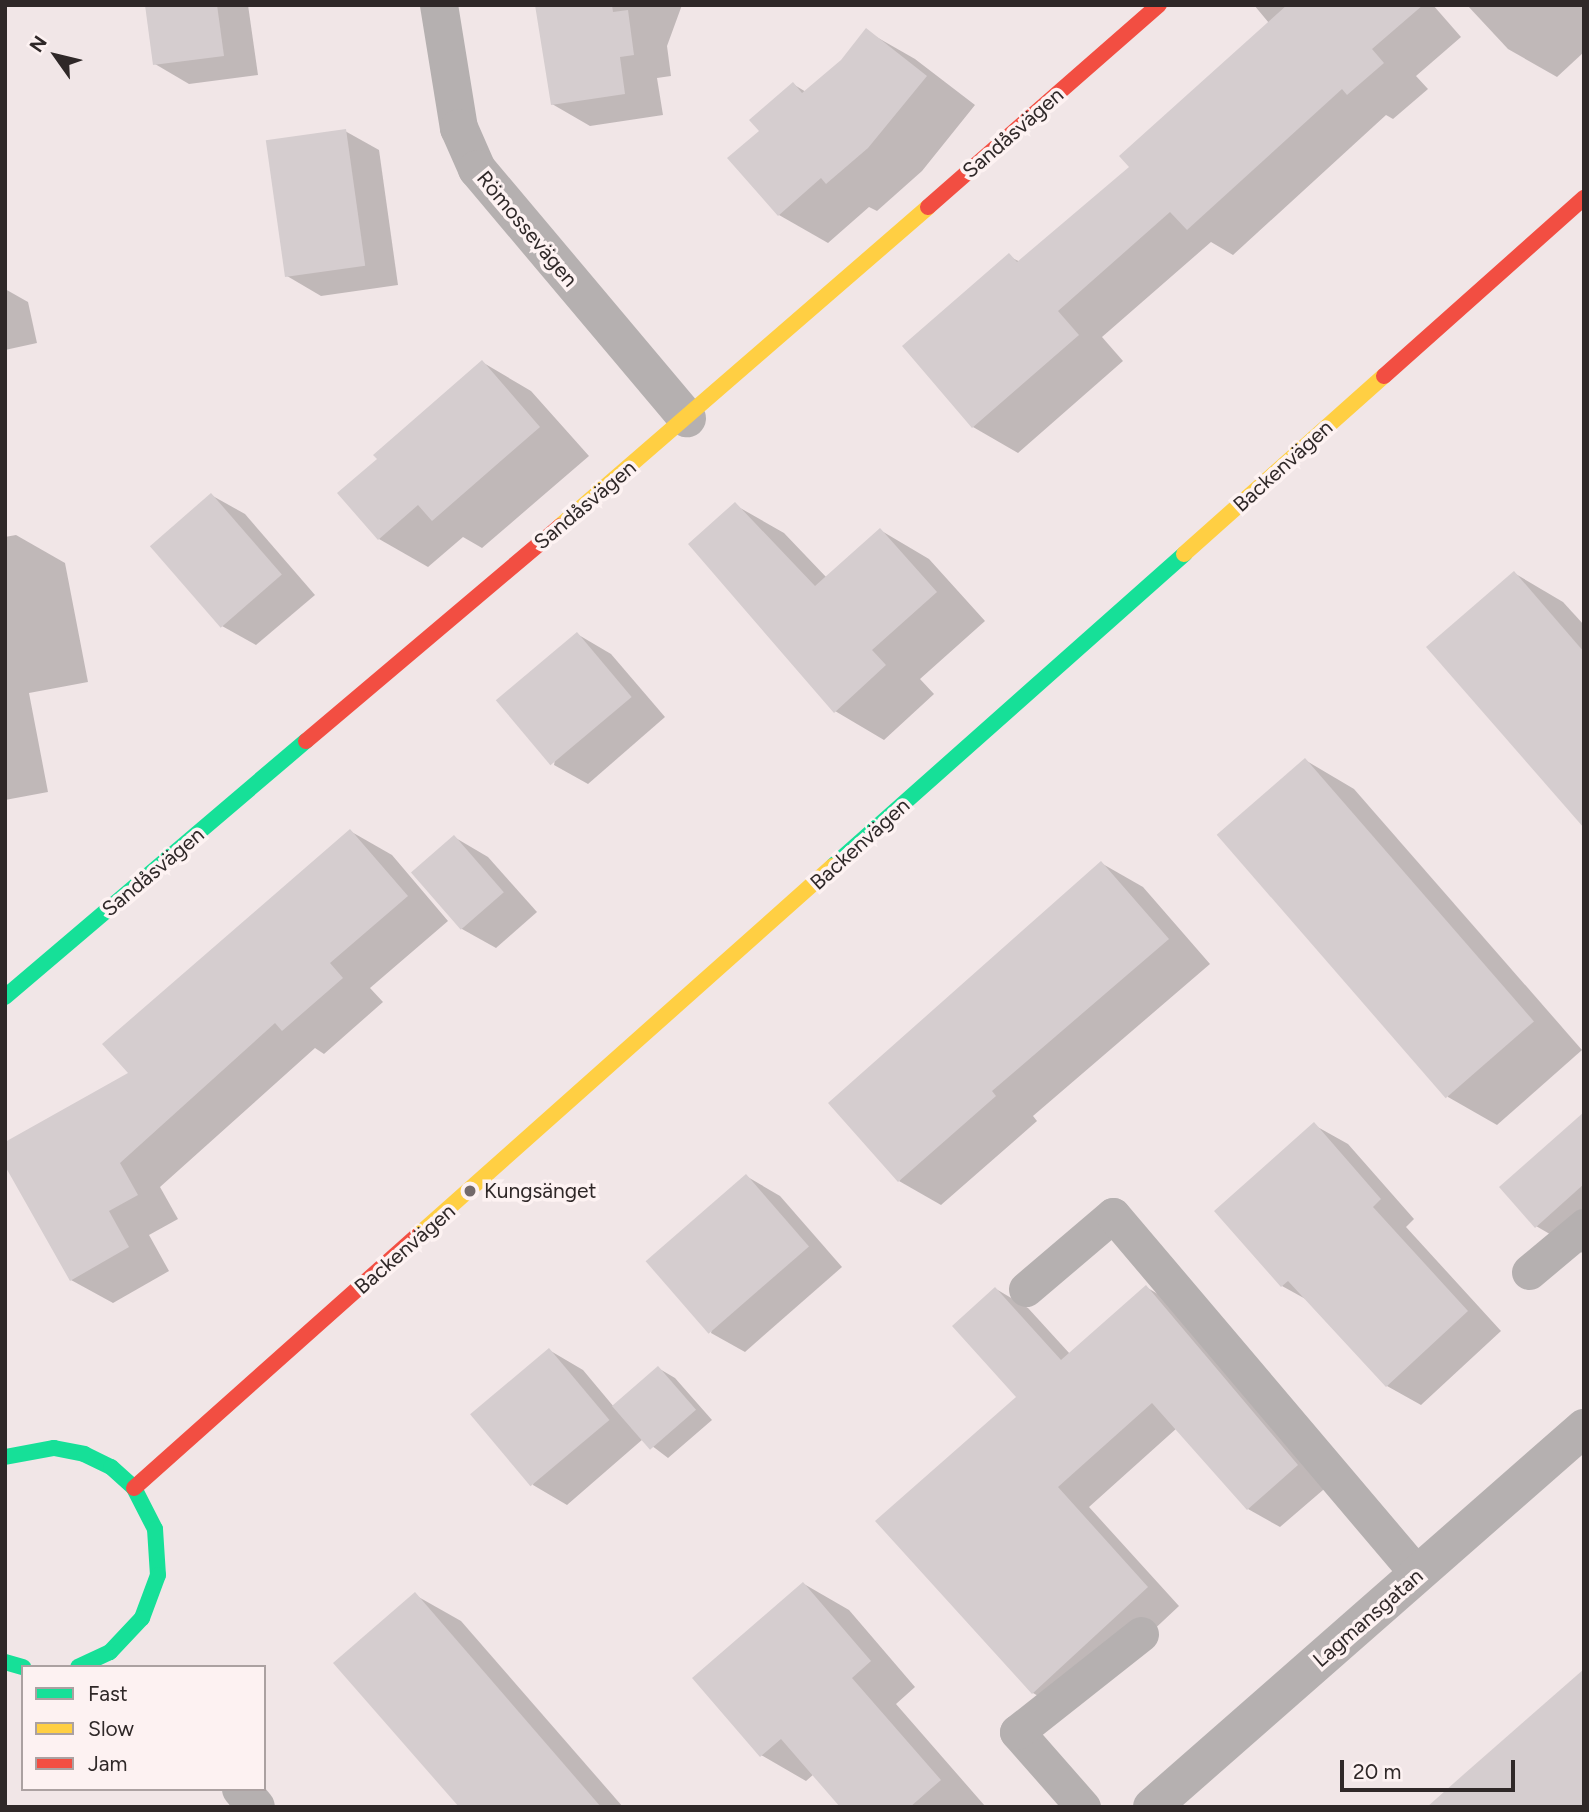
<!DOCTYPE html>
<html>
<head>
<meta charset="utf-8">
<style>
	body { margin:0 }
	#map { position:relative; width:1589px; height:1812px; overflow:hidden; background:#f1e6e7; font-family:Figtree,sans-serif }
	div>[style] { position:absolute }
	[style*='--x'] { left:calc(var(--x)*1px); top:calc(var(--y)*1px); width:calc(var(--w)*1px); rotate:calc(var(--a)*1deg) }
	.shadow>* { inset:0; background:#0003 }
	.building>* { inset:0; background:#d5cdcf; transform-origin:0 0 }
	.lane>* { height:35px; margin:-17.5px; padding:0 17.5px; transform-origin:17.5px; border-radius:17.5px; background:#b5b0b0 }
	.street>* { height:38px; margin:-19px; padding:0 19px; transform-origin:19px; border-radius:19px; background:#b5b0b0 }
	.fast>* { height:16px; margin:-8px; padding:0 8px; transform-origin:8px; border-radius:8px; background:#16e098 }
	.slow>* { height:16px; margin:-8px; padding:0 8px; transform-origin:8px; border-radius:8px; background:#ffcf43 }
	.jam>* { height:16px; margin:-8px; padding:0 8px; transform-origin:8px; border-radius:8px; background:#f24e42 }
	.dots>* { width:19px; height:19px; translate:-50% -50%; box-sizing:border-box; border:4px solid #fdf2f2; border-radius:50% }
	span { translate:-50% -50%; white-space:nowrap; text-align:center; line-height:1.15; -webkit-text-stroke:7px #fdf2f2; paint-order:stroke }
	.street-label { font-size:21px; color:#2f2828 }
	.poi-label { font-size:21px; color:#2f2828 }
	.left { translate:0 -50%; text-align:left }
	.frame { position:absolute; inset:0; border:7px solid #2f2828; pointer-events:none }
	.legend { position:absolute; left:21px; top:1665px; width:245px; height:126px; box-sizing:border-box; background:#fdf2f2; border:2px solid #aba1a1; margin:0; padding:9px 12px; list-style:none; font-size:21px; color:#2f2828 }
	.legend li { display:flex; align-items:center; gap:14px; height:35px }
	.legend b { width:35px; border:2px solid #aba1a1 }
	.north { position:absolute; left:21px; top:21px; width:70px; height:70px; -webkit-text-stroke:5px #fdf2f2; paint-order:stroke; rotate:304deg; font-size:19px; font-weight:700; line-height:28px; text-align:center; color:#2f2828 }
	.north::after { content:''; display:block; margin:auto; width:24px; height:32px; background:#2f2828; clip-path:polygon(50% 0,100% 100%,50% 72%,0 100%) }
	.scale { position:absolute; left:1340px; top:1760px; width:175px; height:32px; box-sizing:border-box; border:4px solid #2f2828; border-top:0; padding-left:9px; font-size:21px; line-height:24px; white-space:nowrap; color:#2f2828; -webkit-text-stroke:5px #fdf2f2; paint-order:stroke }
</style>
</head>
<body>
<div id="map">
	<div class="shadow">
		<div style="clip-path:polygon(147px 5px,248px 5px,258px 75px,189px 84px,155px 64px)"></div>
		<div style="clip-path:polygon(537px 5px,682px 5px,667px 46px,671px 76px,657px 78px,663px 115px,590px 126px,552px 104px)"></div>
		<div style="clip-path:polygon(1254px 5px,1433px 5px,1461px 37px,1416px 76px,1428px 89px,1393px 119px,1386px 115px,1233px 255px,1211px 242px,1102px 337px,1123px 361px,1018px 453px,973px 427px,1009px 256px,1020px 262px,1132px 167px,1269px 23px)"></div>
		<div style="clip-path:polygon(1467px 5px,1584px 5px,1584px 52px,1557px 77px,1508px 49px)"></div>
		<div style="clip-path:polygon(866px 31px,915px 59px,975px 105px,922px 171px,877px 211px,869px 207px,828px 243px,779px 215px,761px 132px,793px 84px,806px 92px,842px 62px)"></div>
		<div style="clip-path:polygon(345px 131px,379px 150px,398px 285px,321px 296px,287px 276px)"></div>
		<div style="clip-path:polygon(5px 289px,28px 302px,37px 343px,5px 350px)"></div>
		<div style="clip-path:polygon(482px 362px,531px 391px,589px 456px,482px 548px,463px 537px,428px 567px,379px 539px,379px 459px)"></div>
		<div style="clip-path:polygon(211px 495px,245px 514px,315px 595px,256px 645px,222px 626px)"></div>
		<div style="clip-path:polygon(735px 505px,784px 533px,827px 578px,880px 530px,929px 559px,985px 621px,920px 679px,934px 694px,884px 740px,835px 711px)"></div>
		<div style="clip-path:polygon(16px 535px,65px 563px,88px 682px,29px 693px,48px 792px,5px 800px,5px 537px)"></div>
		<div style="clip-path:polygon(1514px 573px,1563px 602px,1584px 625px,1584px 826px)"></div>
		<div style="clip-path:polygon(577px 634px,611px 654px,665px 717px,588px 784px,554px 765px)"></div>
		<div style="clip-path:polygon(1305px 760px,1354px 789px,1582px 1050px,1497px 1125px,1448px 1097px)"></div>
		<div style="clip-path:polygon(350px 831px,392px 855px,448px 921px,370px 988px,383px 1002px,324px 1054px,315px 1048px,160px 1187px,178px 1219px,149px 1235px,169px 1271px,113px 1303px,71px 1280px,131px 1073px)"></div>
		<div style="clip-path:polygon(454px 837px,488px 857px,537px 912px,496px 948px,462px 929px)"></div>
		<div style="clip-path:polygon(1101px 863px,1143px 887px,1210px 964px,1033px 1116px,1037px 1121px,941px 1205px,899px 1181px)"></div>
		<div style="clip-path:polygon(1584px 1114px,1584px 1254px,1536px 1226px)"></div>
		<div style="clip-path:polygon(1314px 1125px,1348px 1144px,1414px 1219px,1406px 1227px,1501px 1331px,1421px 1405px,1387px 1386px,1311px 1302px,1282px 1286px)"></div>
		<div style="clip-path:polygon(746px 1176px,780px 1196px,842px 1267px,745px 1352px,711px 1333px)"></div>
		<div style="clip-path:polygon(1146px 1287px,1178px 1306px,1330px 1484px,1280px 1527px,1248px 1509px,1177px 1428px,1089px 1507px,1179px 1606px,1066px 1712px,1033px 1693px,1019px 1397px,996px 1289px,1028px 1308px,1070px 1354px)"></div>
		<div style="clip-path:polygon(549px 1350px,583px 1370px,614px 1407px,658px 1368px,675px 1378px,712px 1420px,668px 1458px,643px 1439px,567px 1505px,533px 1485px)"></div>
		<div style="clip-path:polygon(804px 1584px,849px 1610px,915px 1687px,896px 1704px,985px 1806px,842px 1807px,814px 1774px,806px 1781px,761px 1755px)"></div>
		<div style="clip-path:polygon(415px 1595px,461px 1621px,623px 1807px,461px 1807px)"></div>
	</div>
	<div class="building">
		<div style="clip-path:polygon(145px 5px,217px 5px,224px 56px,153px 65px)"></div>
		<div style="clip-path:polygon(535px 5px,612px 5px,613px 12px,628px 10px,634px 55px,620px 57px,625px 94px,551px 105px)"></div>
		<div style="clip-path:polygon(1287px 5px,1423px 5px,1372px 49px,1384px 63px,1347px 95px,1342px 89px,1187px 230px,1170px 212px,1058px 311px,1079px 335px,972px 428px,902px 346px,1009px 253px,1017px 262px,1129px 167px,1119px 156px)"></div>
		<div style="clip-path:polygon(866px 28px,927px 76px,868px 148px,826px 184px,821px 178px,778px 216px,727px 158px,759px 131px,749px 120px,793px 82px,802px 93px,841px 60px)"></div>
		<div style="left:346px;top:129px;width:138px;height:81px;rotate:82deg"></div>
		<div style="clip-path:polygon(482px 360px,540px 427px,432px 521px,418px 505px,378px 540px,337px 493px,377px 459px,373px 455px)"></div>
		<div style="left:211px;top:493px;width:108px;height:81px;rotate:49deg"></div>
		<div style="clip-path:polygon(735px 502px,815px 586px,880px 528px,937px 592px,872px 650px,886px 665px,834px 713px,688px 544px)"></div>
		<div style="clip-path:polygon(1514px 571px,1584px 652px,1584px 828px,1426px 647px)"></div>
		<div style="left:577px;top:632px;width:85px;height:106px;rotate:50deg"></div>
		<div style="left:1305px;top:758px;width:349px;height:117px;rotate:49deg"></div>
		<div style="clip-path:polygon(350px 829px,408px 896px,330px 963px,343px 978px,282px 1031px,275px 1023px,120px 1163px,138px 1195px,109px 1211px,129px 1247px,70px 1281px,5px 1166px,5px 1142px,128px 1073px,102px 1044px)"></div>
		<div style="left:454px;top:835px;width:76px;height:57px;rotate:49deg"></div>
		<div style="clip-path:polygon(1101px 861px,1169px 939px,992px 1091px,996px 1096px,898px 1182px,828px 1103px)"></div>
		<div style="clip-path:polygon(1584px 1112px,1584px 1184px,1535px 1228px,1499px 1187px)"></div>
		<div style="clip-path:polygon(1314px 1122px,1381px 1199px,1373px 1207px,1468px 1311px,1386px 1387px,1288px 1281px,1281px 1287px,1214px 1211px)"></div>
		<div style="left:746px;top:1174px;width:96px;height:133px;rotate:49deg"></div>
		<div style="clip-path:polygon(1146px 1285px,1298px 1465px,1247px 1510px,1152px 1403px,1058px 1487px,1148px 1587px,1032px 1694px,875px 1521px,1016px 1397px,952px 1326px,995px 1287px,1061px 1360px)"></div>
		<div style="left:549px;top:1348px;width:94px;height:103px;rotate:50deg"></div>
		<div style="left:658px;top:1366px;width:58px;height:61px;rotate:49deg"></div>
		<div style="clip-path:polygon(803px 1582px,871px 1661px,852px 1678px,941px 1780px,910px 1807px,840px 1807px,781px 1739px,760px 1757px,692px 1678px)"></div>
		<div style="clip-path:polygon(415px 1592px,601px 1807px,459px 1807px,333px 1663px)"></div>
		<div style="clip-path:polygon(1584px 1669px,1584px 1807px,1427px 1807px,1463px 1775px)"></div>
	</div>
	<div class="lane">
		<div style="--x:1529;--y:1272;--w:72;--a:-39.9"></div>
		<div style="--x:1026;--y:1289;--w:114;--a:-40.4"></div>
		<div style="--x:1113;--y:1215;--w:470;--a:49.7"></div>
		<div style="--x:1083;--y:1807;--w:100;--a:-131.3"></div>
		<div style="--x:1017;--y:1732;--w:158;--a:-38.3"></div>
	</div>
	<div class="street">
		<div style="--x:439;--y:5;--w:125;--a:80.8"></div>
		<div style="--x:459;--y:128;--w:45;--a:66.3"></div>
		<div style="--x:477;--y:169;--w:326;--a:49.9"></div>
		<div style="--x:241;--y:1789;--w:23;--a:50"></div>
		<div style="--x:1152;--y:1807;--w:575;--a:-41.26"></div>
	</div>
	<div class="fast">
		<div style="--x:833;--y:866;--w:470;--a:-41.6"></div>
		<div style="--x:5;--y:997;--w:395;--a:-40.4"></div>
		<div style="--x:5;--y:1457;--w:50;--a:-10.4"></div>
		<div style="--x:54;--y:1448;--w:31;--a:11"></div>
		<div style="--x:84;--y:1454;--w:30;--a:26"></div>
		<div style="--x:111;--y:1467;--w:31;--a:42"></div>
		<div style="--x:134;--y:1488;--w:46;--a:62.9"></div>
		<div style="--x:155;--y:1529;--w:46;--a:86.3"></div>
		<div style="--x:158;--y:1575;--w:46;--a:110.4"></div>
		<div style="--x:142;--y:1618;--w:47;--a:133.3"></div>
		<div style="--x:110;--y:1652;--w:35;--a:155"></div>
		<div style="--x:5;--y:1662;--w:19;--a:16"></div>
	</div>
	<div class="slow">
		<div style="--x:560;--y:526;--w:487;--a:-40.9"></div>
		<div style="--x:1184;--y:554;--w:268;--a:-41.7"></div>
		<div style="--x:416;--y:1237;--w:558;--a:-41.66"></div>
	</div>
	<div class="jam">
		<div style="--x:928;--y:207;--w:307;--a:-41.2"></div>
		<div style="--x:1384;--y:376;--w:268;--a:-41.7"></div>
		<div style="--x:306;--y:741;--w:333;--a:-40.2"></div>
		<div style="--x:134;--y:1488;--w:378;--a:-41.7"></div>
	</div>
	<div class="dots">
		<div style="left:470px;top:1191px;background:#736a6b"></div>
	</div>
	<div class="street-label">
		<span style="left:1013px;top:133px;rotate:-41deg">Sandåsvägen</span>
		<span style="left:527px;top:229px;rotate:50deg">Römossevägen</span>
		<span style="left:1283px;top:466px;rotate:-42deg">Backenvägen</span>
		<span style="left:585px;top:505px;rotate:-40deg">Sandåsvägen</span>
		<span style="left:860px;top:844px;rotate:-42deg">Backenvägen</span>
		<span style="left:153px;top:872px;rotate:-40deg">Sandåsvägen</span>
		<span style="left:405px;top:1249px;rotate:-41deg">Backenvägen</span>
		<span style="left:1368px;top:1618px;rotate:-41deg">Lagmansgatan</span>
	</div>
	<div class="poi-label">
		<span class="left" style="left:484px;top:1191px">Kungsänget</span>
	</div>
	<div class="frame"></div>
	<ul class="legend">
	<li><b style="height:9px;background:#16e098"></b>Fast</li>
	<li><b style="height:9px;background:#ffcf43"></b>Slow</li>
	<li><b style="height:9px;background:#f24e42"></b>Jam</li>
	</ul>
	<div class="north">N</div>
	<div class="scale">20 m</div>
</div>
</body>
</html>
